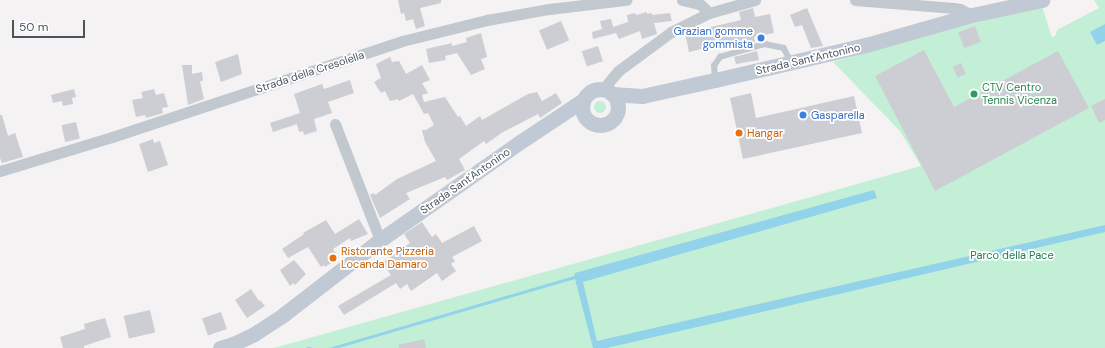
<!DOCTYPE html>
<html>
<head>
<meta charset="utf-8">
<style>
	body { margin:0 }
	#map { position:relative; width:1105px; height:348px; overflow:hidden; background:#f4f2f2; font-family:"DM Sans",sans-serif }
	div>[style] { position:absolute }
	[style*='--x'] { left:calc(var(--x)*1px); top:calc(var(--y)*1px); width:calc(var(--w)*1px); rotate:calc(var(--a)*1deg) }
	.green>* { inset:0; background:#c4efd7 }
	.round { border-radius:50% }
	.water>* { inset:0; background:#93d3ea }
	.stream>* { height:3px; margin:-1.5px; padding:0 1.5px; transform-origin:1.5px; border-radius:1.5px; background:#93d3ea }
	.building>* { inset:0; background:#ccced4; transform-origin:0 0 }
	.lane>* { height:5.5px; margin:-2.75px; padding:0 2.75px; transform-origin:2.75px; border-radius:2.75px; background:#c1c8d0 }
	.street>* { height:11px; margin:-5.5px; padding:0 5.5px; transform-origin:5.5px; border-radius:5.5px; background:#c1c8d0 }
	.secondary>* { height:15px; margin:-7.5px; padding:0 7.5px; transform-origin:7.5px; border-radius:7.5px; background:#c1c9d4 }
	.secondary>.ring { margin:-7.5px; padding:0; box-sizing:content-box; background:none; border:15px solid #c1c9d4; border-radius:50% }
	.dots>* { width:11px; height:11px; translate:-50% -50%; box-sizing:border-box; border:2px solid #fff; border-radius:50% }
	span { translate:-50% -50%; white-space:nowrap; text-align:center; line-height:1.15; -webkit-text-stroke:3.5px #fff; paint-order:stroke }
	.shop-label { font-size:11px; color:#366cbe }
	.right { translate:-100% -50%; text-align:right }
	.left { translate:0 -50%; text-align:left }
	.street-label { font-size:11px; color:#4a545f }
	.leisure-label { font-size:11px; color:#27864d }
	.food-label { font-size:11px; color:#c56008 }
	.park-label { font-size:11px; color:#1b8053 }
	.scale { position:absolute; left:12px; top:20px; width:73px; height:18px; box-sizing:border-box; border:2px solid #4a545f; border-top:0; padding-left:5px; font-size:12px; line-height:14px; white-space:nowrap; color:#4a545f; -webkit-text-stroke:3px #fff; paint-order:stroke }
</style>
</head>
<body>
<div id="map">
	<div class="green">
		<div style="clip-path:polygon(1094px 0,1105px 0,1105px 348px,274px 348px,921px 166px,900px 131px,833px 62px,1013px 12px,1042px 6px,1052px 38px,1056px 35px,1057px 30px,1099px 8px)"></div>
		<div class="round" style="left:594px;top:101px;width:12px;height:12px"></div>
	</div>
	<div class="water">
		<div style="clip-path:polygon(1105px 24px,1105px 41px,1097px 45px,1090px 32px)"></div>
		<div style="clip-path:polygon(874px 190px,877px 198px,583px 282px,597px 341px,1105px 225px,1105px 232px,607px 348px,593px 348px,575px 279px,339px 348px,329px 348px,574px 276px,575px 273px)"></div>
	</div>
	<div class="stream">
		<div style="--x:307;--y:348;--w:3;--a:0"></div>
	</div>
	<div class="building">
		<div style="clip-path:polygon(398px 0,441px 0,441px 3px,420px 8px,425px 26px,416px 29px,413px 19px,406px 21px,404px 13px,401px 14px)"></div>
		<div style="clip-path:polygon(753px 8px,755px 17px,770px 14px,774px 33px,754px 37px,755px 42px,733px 49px,731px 42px,689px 52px,685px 33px,741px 20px,739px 12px)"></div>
		<div style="clip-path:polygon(807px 8px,823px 46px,811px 48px,802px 25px,795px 27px,790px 15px)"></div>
		<div style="clip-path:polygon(647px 12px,647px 14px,652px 13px,652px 15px,670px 13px,672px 21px,654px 23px,657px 34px,642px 39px,640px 31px,619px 39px,616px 33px,593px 39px,592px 32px,602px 29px,600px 21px,611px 19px,613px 27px,628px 22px,627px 15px,635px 13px,636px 15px)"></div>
		<div style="left:561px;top:21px;width:21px;height:24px;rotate:67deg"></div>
		<div style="left:975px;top:26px;width:17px;height:18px;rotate:69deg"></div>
		<div style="clip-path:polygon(481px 33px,487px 57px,481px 59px,485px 69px,471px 75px,457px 53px,445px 56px,446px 60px,429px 63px,426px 49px,452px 43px,452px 46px,467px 42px,466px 38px)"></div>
		<div style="left:598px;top:46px;width:16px;height:17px;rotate:72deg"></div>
		<div style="clip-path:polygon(924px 50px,954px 107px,1058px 51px,1089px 108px,935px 191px,875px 76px)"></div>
		<div style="clip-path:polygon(757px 51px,759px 60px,736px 64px,734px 57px)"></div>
		<div style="clip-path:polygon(238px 54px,242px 74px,221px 82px,215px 62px)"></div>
		<div style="clip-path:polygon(390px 57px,392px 62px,399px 61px,406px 74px,422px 65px,430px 80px,422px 83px,428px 93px,422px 95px,424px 102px,445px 97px,458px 117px,460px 116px,466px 126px,480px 116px,482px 120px,528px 94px,537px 92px,542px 101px,556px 93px,562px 103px,540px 118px,538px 114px,503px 132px,486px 144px,484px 141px,459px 159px,465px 170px,447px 180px,445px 177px,406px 193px,410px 199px,380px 218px,370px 195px,374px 193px,375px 195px,397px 179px,436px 161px,425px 142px,422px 130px,426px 130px,434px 125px,428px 113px,424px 114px,413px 94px,399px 101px,398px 99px,390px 101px,385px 91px,381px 93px,374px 82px,381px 78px,376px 64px)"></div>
		<div style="left:961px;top:63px;width:12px;height:9px;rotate:66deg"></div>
		<div style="clip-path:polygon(182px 65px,192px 65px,192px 74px,202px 72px,203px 80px,200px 82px,204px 99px,188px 105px)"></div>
		<div style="clip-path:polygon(350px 80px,354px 93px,328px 102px,332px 113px,314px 119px,317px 131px,304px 135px,303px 131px,299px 132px,297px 124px,273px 132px,270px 123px,300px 113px,294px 94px,322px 84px,324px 89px)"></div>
		<div style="clip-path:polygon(74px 89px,76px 97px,72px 98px,73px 104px,63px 106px,62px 101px,53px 103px,51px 95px)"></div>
		<div style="clip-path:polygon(154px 89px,156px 95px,164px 93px,168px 107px,162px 108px,163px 113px,146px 118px,145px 115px,136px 117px,132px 100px,143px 98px,141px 92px)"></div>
		<div style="clip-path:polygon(751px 93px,756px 118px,854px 96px,862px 133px,743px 159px,730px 98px)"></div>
		<div style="clip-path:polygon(1105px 99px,1105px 120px,1099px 123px,1091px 106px)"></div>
		<div style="clip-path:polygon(0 115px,2px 115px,8px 136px,15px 133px,23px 157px,2px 163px,0 158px)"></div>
		<div style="left:76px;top:122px;width:17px;height:15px;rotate:77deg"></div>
		<div style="clip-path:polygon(153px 139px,154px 143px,160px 141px,168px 165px,148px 172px,139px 144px)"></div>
		<div style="clip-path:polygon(359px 219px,368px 234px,351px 241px,350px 238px,333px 249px,339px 258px,325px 267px,324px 265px,321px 267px,308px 247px,288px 258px,282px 249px,304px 234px,303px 233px,326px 220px,335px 234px)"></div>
		<div style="clip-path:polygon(422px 222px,432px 237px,436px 234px,442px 243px,474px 226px,482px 241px,452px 257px,455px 261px,451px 264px,456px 271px,442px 281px,437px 273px,411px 291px,407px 284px,400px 289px,396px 283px,344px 315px,338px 306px,391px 275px,382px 263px,410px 243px,404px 234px)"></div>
		<div style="clip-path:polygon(294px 260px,306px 274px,295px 285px,293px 283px,290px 286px,280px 270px)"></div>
		<div style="clip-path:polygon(251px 289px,259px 301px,260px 300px,265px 306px,247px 318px,235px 300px)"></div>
		<div style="left:150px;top:310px;width:23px;height:27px;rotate:77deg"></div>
		<div style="left:221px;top:312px;width:18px;height:20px;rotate:71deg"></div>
		<div style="clip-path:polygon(105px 318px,111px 337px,84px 346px,84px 348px,63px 348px,60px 337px,85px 329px,84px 324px)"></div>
		<div style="clip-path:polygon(424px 339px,426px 348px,399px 348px,398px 345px)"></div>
	</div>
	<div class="lane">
		<div style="--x:715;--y:79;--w:13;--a:-94"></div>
		<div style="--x:714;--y:66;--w:11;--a:-56"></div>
		<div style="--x:720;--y:57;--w:47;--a:-16.1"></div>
		<div style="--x:765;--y:44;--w:19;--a:12"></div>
		<div style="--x:784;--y:48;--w:15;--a:62"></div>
	</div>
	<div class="street">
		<div style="--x:682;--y:0;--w:18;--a:13"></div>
		<div style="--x:700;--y:4;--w:13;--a:45"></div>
		<div style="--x:855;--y:0;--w:99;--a:4.6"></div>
		<div style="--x:954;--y:8;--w:6;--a:9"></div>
		<div style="--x:960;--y:9;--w:13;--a:27"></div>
		<div style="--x:603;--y:89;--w:23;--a:-50"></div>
		<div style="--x:618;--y:71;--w:66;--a:-36.3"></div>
		<div style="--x:671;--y:32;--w:42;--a:-26.6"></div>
		<div style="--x:709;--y:13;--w:48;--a:-15.8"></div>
		<div style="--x:335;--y:124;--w:124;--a:68.8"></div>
		<div style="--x:0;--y:171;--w:117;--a:-16.9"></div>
		<div style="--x:112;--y:137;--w:305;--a:-18.3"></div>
		<div style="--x:402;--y:41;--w:88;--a:-13.9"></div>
		<div style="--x:487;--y:20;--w:63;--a:-10.1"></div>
		<div style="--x:549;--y:9;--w:78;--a:-6.7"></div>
	</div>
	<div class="secondary">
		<div class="ring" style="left:582px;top:89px;width:21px;height:21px"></div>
		<div style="--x:612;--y:94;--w:30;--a:4"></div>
		<div style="--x:642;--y:96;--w:75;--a:-12.4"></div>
		<div style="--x:715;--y:80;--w:155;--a:-13.1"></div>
		<div style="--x:866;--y:45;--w:110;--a:-15.8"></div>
		<div style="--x:972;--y:15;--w:72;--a:-12.1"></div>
		<div style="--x:220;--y:348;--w:14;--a:-17"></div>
		<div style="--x:233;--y:344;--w:23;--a:-25"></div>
		<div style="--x:254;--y:334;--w:35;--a:-33"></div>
		<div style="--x:283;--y:315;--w:123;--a:-37.7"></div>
		<div style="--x:380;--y:240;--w:174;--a:-35"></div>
		<div style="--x:523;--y:140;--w:71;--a:-33.5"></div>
	</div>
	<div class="dots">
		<div style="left:761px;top:38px;background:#3f7fe0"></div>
		<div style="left:974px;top:94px;background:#2e9e5b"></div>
		<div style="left:803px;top:115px;background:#3f7fe0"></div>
		<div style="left:739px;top:133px;background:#e8710a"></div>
		<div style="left:333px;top:258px;background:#e8710a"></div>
	</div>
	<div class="shop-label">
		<span class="right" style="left:753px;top:38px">Grazian gomme<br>gommista</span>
		<span class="left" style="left:811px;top:115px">Gasparella</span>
	</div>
	<div class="street-label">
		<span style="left:808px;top:59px;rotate:-13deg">Strada Sant'Antonino</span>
		<span style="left:310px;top:72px;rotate:-18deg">Strada della Cresolella</span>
		<span style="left:465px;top:181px;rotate:-35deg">Strada Sant'Antonino</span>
	</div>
	<div class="leisure-label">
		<span class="left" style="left:982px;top:94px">CTV Centro<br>Tennis Vicenza</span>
	</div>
	<div class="food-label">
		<span class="left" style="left:747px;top:133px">Hangar</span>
		<span class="left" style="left:341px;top:258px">Ristorante Pizzeria<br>Locanda Damaro</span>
	</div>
	<div class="park-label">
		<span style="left:1012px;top:255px">Parco della Pace</span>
	</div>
	<div class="scale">50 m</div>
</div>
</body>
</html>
